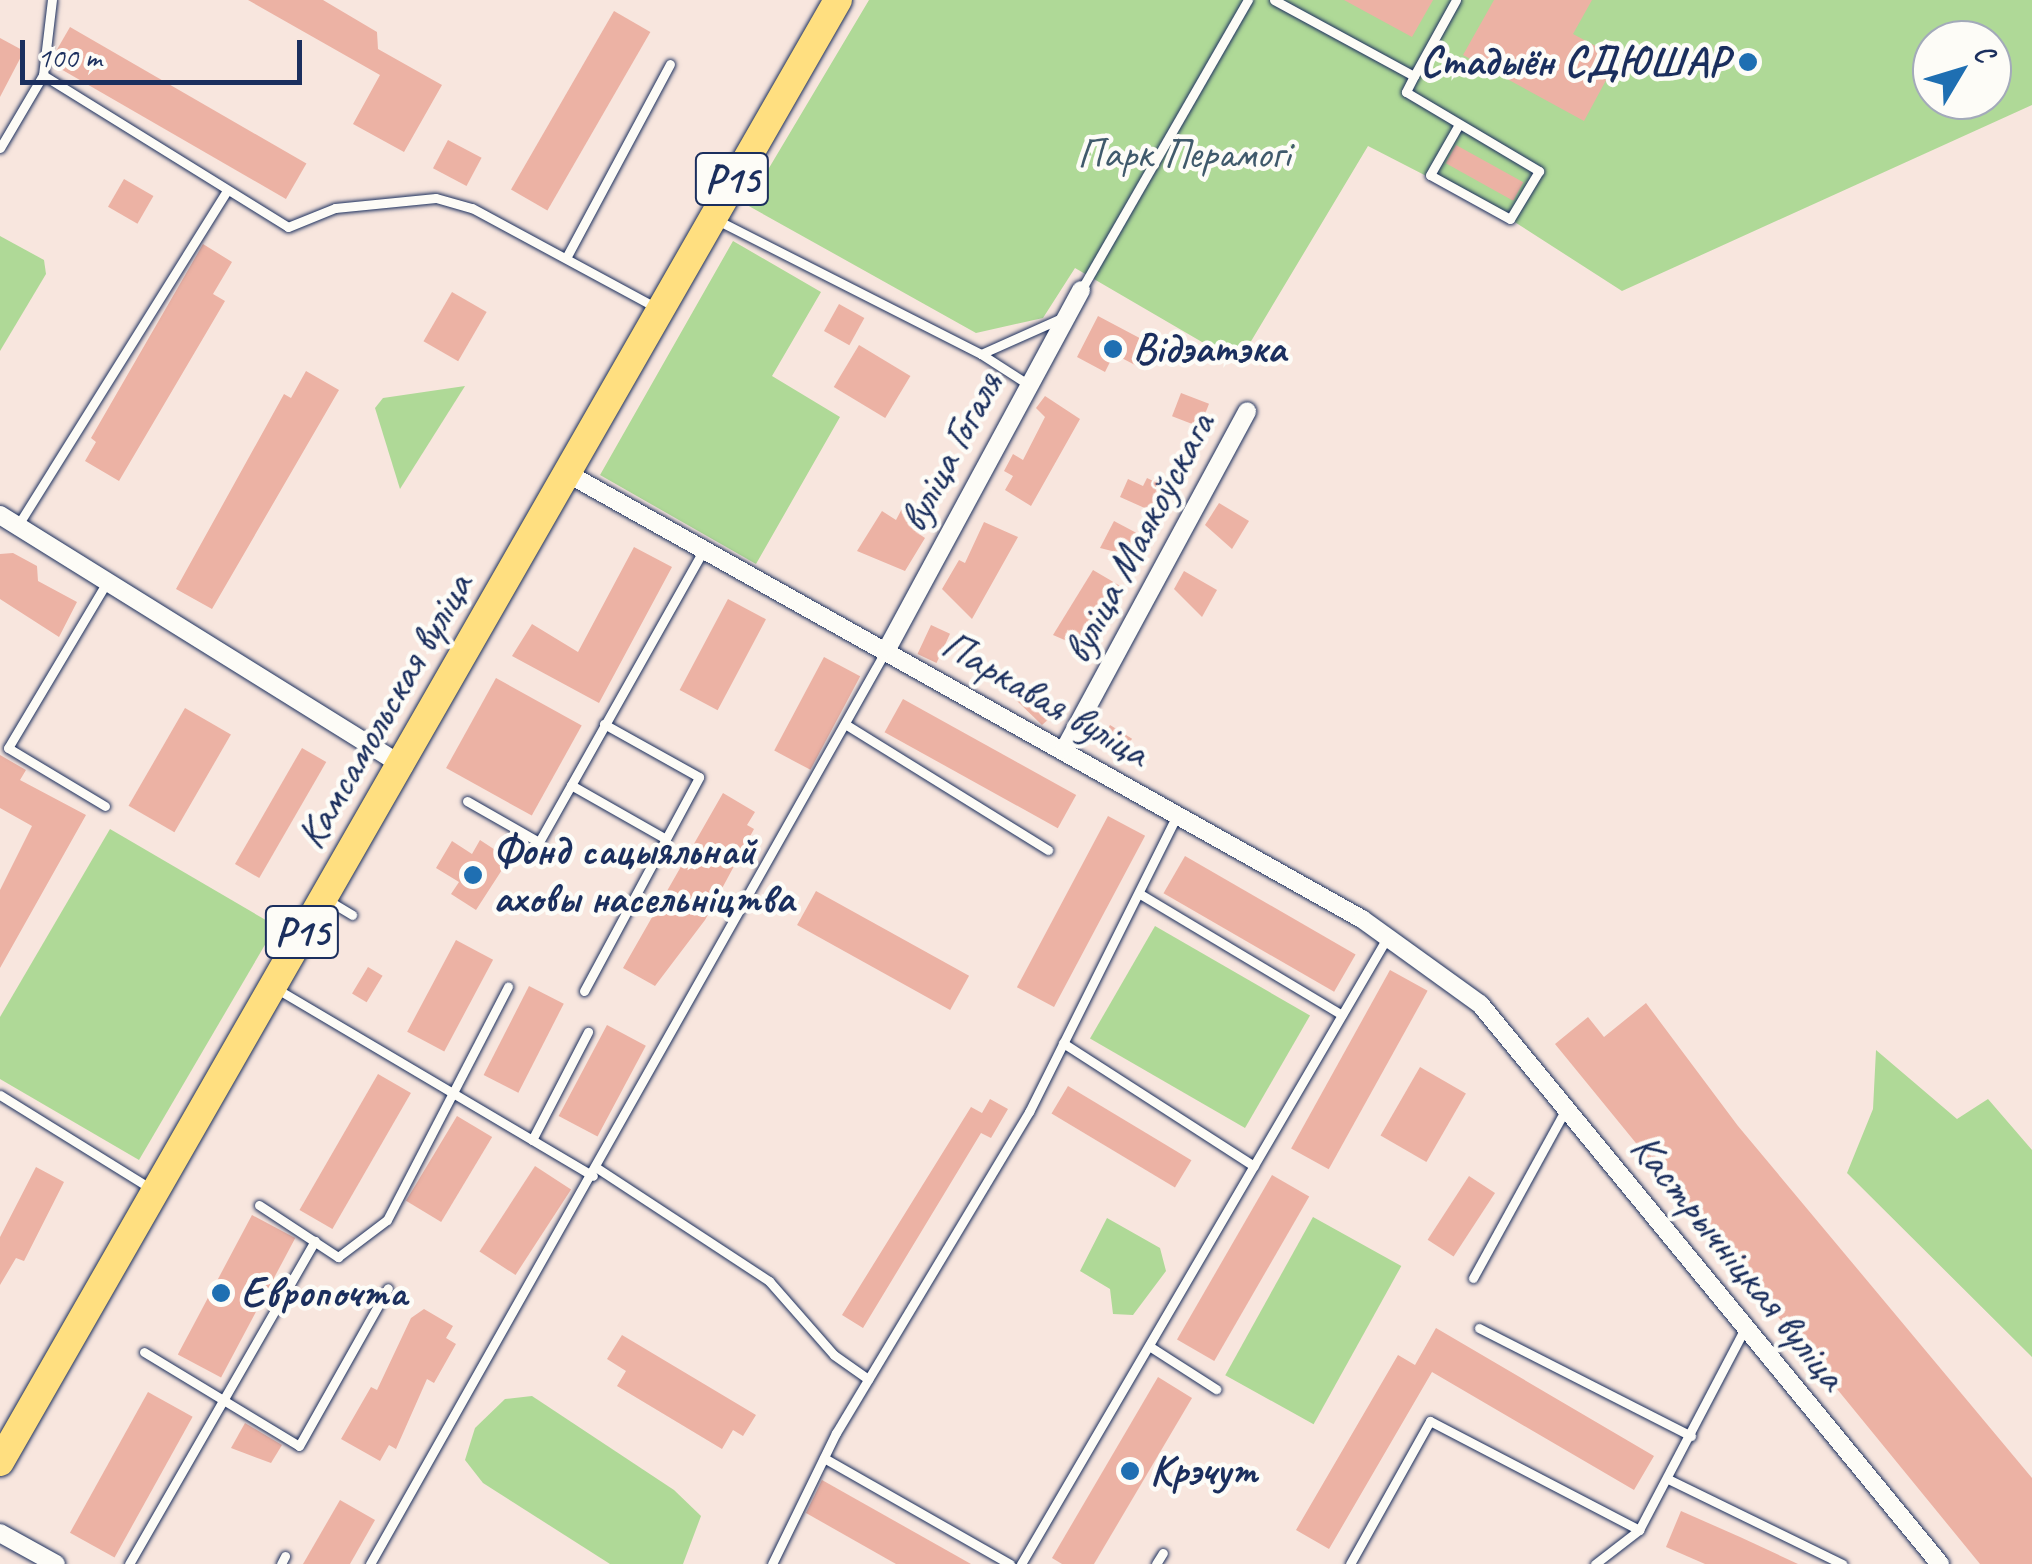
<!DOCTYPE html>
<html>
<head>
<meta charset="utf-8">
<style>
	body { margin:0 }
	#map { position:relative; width:2032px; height:1564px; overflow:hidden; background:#f8e6de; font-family:Caveat,sans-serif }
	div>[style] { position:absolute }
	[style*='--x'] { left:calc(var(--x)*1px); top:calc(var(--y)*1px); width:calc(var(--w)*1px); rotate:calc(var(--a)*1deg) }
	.green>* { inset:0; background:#afd997; transform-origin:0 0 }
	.building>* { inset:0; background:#ecb2a4; transform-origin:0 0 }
	.roads { filter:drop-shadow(0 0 2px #1b2f5e) drop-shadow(0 0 2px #1b2f5e) }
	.service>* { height:9px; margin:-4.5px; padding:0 4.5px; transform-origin:4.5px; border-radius:4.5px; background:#fdfcf7 }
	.minor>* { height:18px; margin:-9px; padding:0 9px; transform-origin:9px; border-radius:9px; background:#fdfcf7 }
	.primary>* { height:28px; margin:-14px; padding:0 14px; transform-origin:14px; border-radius:14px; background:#ffdf80 }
	.dots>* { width:28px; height:28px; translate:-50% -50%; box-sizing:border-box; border:5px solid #fdfcf7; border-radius:50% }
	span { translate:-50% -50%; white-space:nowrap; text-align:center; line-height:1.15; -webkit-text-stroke:9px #fdfcf7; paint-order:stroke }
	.shield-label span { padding:2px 8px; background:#fdfcf7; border:2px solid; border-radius:8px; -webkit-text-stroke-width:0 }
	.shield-label { font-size:40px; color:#1b2f5e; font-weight:700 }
	.poi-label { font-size:42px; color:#1b2f5e; font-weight:700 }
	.right { translate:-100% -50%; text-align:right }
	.left { translate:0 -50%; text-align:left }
	.park-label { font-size:42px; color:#405a6c }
	.street-label { font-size:42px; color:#1b2f5e }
	.north { position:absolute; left:1912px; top:20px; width:100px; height:100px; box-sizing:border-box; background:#fdfcf7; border:2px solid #a3aaba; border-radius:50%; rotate:52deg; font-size:28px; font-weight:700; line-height:40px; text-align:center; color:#1b2f5e }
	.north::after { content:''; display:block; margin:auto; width:35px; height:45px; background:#1f6fb2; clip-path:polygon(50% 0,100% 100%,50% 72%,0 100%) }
	.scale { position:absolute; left:20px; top:40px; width:282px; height:45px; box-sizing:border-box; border:5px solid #1b2f5e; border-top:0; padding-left:12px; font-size:30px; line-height:35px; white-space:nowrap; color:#1b2f5e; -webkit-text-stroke:8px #fdfcf7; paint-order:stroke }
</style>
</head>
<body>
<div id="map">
	<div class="green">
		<div style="clip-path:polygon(evenodd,869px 0,2032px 0,2032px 105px,1622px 291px,1510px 219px,1368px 146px,1238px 363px,1075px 268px,1043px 318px,976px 333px,747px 205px,869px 0,1932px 40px,1992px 40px,1992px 100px,1932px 100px,1932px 40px)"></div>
		<div style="clip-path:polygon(0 236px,44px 260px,46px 274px,0 351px)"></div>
		<div style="clip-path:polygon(733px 241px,821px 292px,772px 376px,840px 417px,756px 564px,600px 475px)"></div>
		<div style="clip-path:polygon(465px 386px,400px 489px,375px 408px,383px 398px)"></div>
		<div style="clip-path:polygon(110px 829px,276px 926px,139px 1160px,0 1079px,0 1017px)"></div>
		<div style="left:1155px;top:926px;width:179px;height:130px;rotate:30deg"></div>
		<div style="clip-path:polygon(1876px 1050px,1957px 1119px,1988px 1099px,2032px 1150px,2032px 1357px,1847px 1173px,1873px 1109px)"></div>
		<div style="left:1313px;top:1217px;width:101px;height:181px;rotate:29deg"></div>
		<div style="clip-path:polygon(1107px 1218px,1160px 1248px,1166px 1271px,1133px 1315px,1113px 1314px,1110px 1289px,1080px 1271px)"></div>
		<div style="clip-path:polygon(532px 1396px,674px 1490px,701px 1516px,683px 1564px,610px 1564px,483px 1483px,465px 1460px,475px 1428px,505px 1399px)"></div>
	</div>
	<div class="building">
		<div style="clip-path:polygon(248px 0,323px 0,377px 32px,378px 49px,442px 85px,404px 152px,353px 124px,380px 75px)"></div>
		<div style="clip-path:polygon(1344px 0,1433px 0,1412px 37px)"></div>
		<div style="clip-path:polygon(1494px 0,1592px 0,1573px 34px,1618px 58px,1584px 121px,1463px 55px)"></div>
		<div style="left:614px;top:11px;width:42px;height:206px;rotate:30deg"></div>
		<div style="left:70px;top:27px;width:273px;height:41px;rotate:30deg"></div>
		<div style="clip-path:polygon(0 38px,24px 51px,0 97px)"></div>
		<div style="left:448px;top:140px;width:38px;height:32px;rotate:28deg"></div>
		<div style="left:1456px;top:145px;width:77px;height:21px;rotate:29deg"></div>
		<div style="left:124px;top:179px;width:34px;height:32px;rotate:30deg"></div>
		<div style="clip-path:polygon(203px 244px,232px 262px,213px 294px,225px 301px,119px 481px,85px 461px,96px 442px,91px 438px)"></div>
		<div style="left:452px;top:292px;width:40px;height:57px;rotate:30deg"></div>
		<div style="left:839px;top:304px;width:29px;height:31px;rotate:29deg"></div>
		<div style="clip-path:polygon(1098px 316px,1149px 343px,1137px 366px,1114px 354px,1105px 372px,1077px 357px)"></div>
		<div style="left:859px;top:345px;width:60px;height:49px;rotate:31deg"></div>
		<div style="clip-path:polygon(306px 371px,339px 390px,212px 609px,176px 589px,284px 394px,291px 398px)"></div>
		<div style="left:1181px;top:393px;width:30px;height:25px;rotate:21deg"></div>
		<div style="clip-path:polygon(1045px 396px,1080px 419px,1031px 506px,1005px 490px,1013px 476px,1004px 471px,1013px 454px,1023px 460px,1045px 417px,1036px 408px)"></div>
		<div style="clip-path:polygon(1147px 478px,1170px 489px,1158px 514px,1120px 497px,1128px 479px,1143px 486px)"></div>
		<div style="clip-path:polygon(907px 499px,928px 511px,919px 534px,925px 538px,905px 571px,857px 551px,882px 511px,896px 520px)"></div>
		<div style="clip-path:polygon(1219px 503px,1249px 521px,1232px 549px,1205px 525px)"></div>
		<div style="clip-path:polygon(1114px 521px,1146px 538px,1136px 557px,1100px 548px)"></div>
		<div style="clip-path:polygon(984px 522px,1018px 537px,972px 619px,942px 589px,959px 560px,965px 563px)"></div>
		<div style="clip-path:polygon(634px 547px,672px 567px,599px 703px,512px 656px,532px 624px,578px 652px)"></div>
		<div style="clip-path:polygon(13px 553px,37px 566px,38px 581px,77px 602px,59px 637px,0 599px,0 554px)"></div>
		<div style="clip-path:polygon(1093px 570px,1122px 587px,1090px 651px,1053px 635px)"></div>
		<div style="clip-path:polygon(1184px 571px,1217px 590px,1202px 617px,1174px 589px)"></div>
		<div style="left:728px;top:599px;width:43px;height:103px;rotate:28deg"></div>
		<div style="left:931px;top:625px;width:21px;height:32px;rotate:25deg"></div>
		<div style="left:824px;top:657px;width:41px;height:106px;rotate:28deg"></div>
		<div style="left:496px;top:678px;width:98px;height:103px;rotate:29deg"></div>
		<div style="clip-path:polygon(1036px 684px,1059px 710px,1042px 725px,1016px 700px)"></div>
		<div style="left:903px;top:699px;width:198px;height:38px;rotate:29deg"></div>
		<div style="left:185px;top:708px;width:53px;height:113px;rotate:30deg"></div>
		<div style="left:1110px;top:725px;width:26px;height:20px;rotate:32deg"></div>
		<div style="left:302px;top:748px;width:28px;height:134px;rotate:30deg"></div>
		<div style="clip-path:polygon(0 755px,26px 770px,20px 780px,86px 815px,0 968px,0 890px,32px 826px,0 808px)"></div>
		<div style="clip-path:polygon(723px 793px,755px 812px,747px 825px,754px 829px,705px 920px,655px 986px,623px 968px)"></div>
		<div style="left:1108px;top:816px;width:42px;height:194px;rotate:28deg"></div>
		<div style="clip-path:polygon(480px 840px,509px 859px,476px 910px,451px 894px,459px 882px,436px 868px,452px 841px,472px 854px)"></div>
		<div style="left:1185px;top:856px;width:197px;height:43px;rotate:30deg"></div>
		<div style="left:816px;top:891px;width:175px;height:39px;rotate:29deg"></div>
		<div style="left:456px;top:940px;width:42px;height:104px;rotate:28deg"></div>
		<div style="left:368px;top:967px;width:17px;height:31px;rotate:31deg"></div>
		<div style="left:1390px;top:970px;width:43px;height:204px;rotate:29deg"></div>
		<div style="left:529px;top:986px;width:39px;height:100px;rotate:27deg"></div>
		<div style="clip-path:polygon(1646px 1003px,1738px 1126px,2032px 1478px,2032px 1564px,1980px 1564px,1555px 1044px,1588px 1017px,1604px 1037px)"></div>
		<div style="left:607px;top:1025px;width:44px;height:103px;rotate:28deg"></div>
		<div style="left:1420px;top:1067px;width:53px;height:79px;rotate:30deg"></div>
		<div style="left:378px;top:1074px;width:38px;height:157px;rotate:30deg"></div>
		<div style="left:1068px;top:1086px;width:144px;height:32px;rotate:31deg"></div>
		<div style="clip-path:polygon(990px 1099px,1008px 1109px,991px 1138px,981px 1133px,863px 1328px,842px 1315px,971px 1107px,982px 1113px)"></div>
		<div style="left:457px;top:1116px;width:41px;height:99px;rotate:31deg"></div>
		<div style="left:535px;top:1166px;width:43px;height:102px;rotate:33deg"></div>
		<div style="clip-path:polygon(36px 1167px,64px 1182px,24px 1261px,16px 1258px,0 1285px,0 1237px)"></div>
		<div style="left:1272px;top:1175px;width:43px;height:190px;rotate:30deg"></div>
		<div style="left:1469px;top:1176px;width:31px;height:76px;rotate:33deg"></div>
		<div style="left:252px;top:1215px;width:49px;height:158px;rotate:28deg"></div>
		<div style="clip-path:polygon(424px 1309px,453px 1326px,446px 1338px,456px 1344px,434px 1383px,427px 1379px,396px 1449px,389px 1445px,380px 1461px,341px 1439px,371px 1387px,377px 1390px,411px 1318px)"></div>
		<div style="clip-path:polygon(1436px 1328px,1654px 1456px,1634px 1490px,1432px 1372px,1329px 1549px,1296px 1530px,1398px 1355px,1415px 1365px)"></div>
		<div style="clip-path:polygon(622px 1335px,756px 1415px,743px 1436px,733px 1430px,722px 1449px,617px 1386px,626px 1371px,607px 1359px)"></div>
		<div style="clip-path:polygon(1158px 1377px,1192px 1398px,1094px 1564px,1062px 1564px,1052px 1558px)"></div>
		<div style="left:148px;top:1392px;width:51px;height:161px;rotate:29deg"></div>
		<div style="clip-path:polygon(245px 1423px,282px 1445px,271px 1463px,231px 1448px)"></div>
		<div style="clip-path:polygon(822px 1480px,971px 1564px,896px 1564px,806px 1513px)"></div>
		<div style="clip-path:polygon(340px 1500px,375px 1520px,350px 1564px,303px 1564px)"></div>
		<div style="clip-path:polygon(1681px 1511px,1740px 1537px,1798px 1564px,1705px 1564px,1666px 1547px)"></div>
	</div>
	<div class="roads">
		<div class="service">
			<div style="--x:1274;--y:0;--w:159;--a:28.5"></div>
			<div style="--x:1414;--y:76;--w:18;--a:117"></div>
			<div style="--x:1406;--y:92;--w:155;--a:30.7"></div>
			<div style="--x:1539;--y:171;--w:56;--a:121.1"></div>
			<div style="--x:1510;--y:219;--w:91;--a:-151.2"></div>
			<div style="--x:1430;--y:175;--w:56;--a:-60.3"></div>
			<div style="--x:43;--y:75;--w:76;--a:-83.2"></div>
			<div style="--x:1414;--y:76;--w:87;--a:-61.1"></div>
			<div style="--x:0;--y:148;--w:85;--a:-59.5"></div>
			<div style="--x:43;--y:75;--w:288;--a:31.8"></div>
			<div style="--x:288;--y:227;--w:51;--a:-22"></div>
			<div style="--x:335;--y:208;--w:101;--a:-5.7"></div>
			<div style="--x:436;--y:198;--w:37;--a:16"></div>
			<div style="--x:472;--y:208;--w:210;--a:28.4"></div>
			<div style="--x:717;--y:220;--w:296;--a:26.9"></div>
			<div style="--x:981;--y:354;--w:93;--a:-24.1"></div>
			<div style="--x:566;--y:258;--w:220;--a:-61.8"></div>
			<div style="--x:1081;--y:290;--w:335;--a:-60.1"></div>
			<div style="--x:981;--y:354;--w:54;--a:32.8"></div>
			<div style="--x:18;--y:525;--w:393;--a:-58"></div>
			<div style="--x:845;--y:724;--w:239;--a:31.8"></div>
			<div style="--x:571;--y:785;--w:109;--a:29.6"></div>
			<div style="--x:467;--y:801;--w:83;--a:29.7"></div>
			<div style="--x:539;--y:842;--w:334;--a:-60.6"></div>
			<div style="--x:105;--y:806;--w:113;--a:-149.1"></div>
			<div style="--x:8;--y:748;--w:193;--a:-59.2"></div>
			<div style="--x:1140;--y:894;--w:235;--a:30.9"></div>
			<div style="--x:329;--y:901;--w:27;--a:31"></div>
			<div style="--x:277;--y:989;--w:367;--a:30.6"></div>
			<div style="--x:584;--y:991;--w:243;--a:-61.7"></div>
			<div style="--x:699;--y:777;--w:109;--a:-150.8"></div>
			<div style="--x:1063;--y:1043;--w:227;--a:32.8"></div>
			<div style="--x:0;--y:1095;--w:180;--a:31.8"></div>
			<div style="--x:532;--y:1140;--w:122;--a:-62.6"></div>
			<div style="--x:597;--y:1168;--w:206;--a:33.3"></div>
			<div style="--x:769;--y:1281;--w:98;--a:48.7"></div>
			<div style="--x:834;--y:1355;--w:42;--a:35.2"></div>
			<div style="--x:259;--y:1205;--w:95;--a:33.4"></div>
			<div style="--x:338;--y:1257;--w:61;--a:-37.1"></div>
			<div style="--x:387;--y:1220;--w:263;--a:-62.6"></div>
			<div style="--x:1473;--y:1278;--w:193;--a:-61.2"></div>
			<div style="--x:1479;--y:1328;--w:238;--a:27"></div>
			<div style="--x:1149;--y:1346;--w:80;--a:32.7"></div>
			<div style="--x:144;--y:1352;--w:181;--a:31.2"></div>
			<div style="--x:299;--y:1446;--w:181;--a:-60.6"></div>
			<div style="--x:824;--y:1458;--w:214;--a:29.7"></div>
			<div style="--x:1668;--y:1479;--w:194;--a:26"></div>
			<div style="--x:129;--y:1564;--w:373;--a:-60.1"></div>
			<div style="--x:281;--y:1564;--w:9;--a:-63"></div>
			<div style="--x:370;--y:1564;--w:1047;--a:-60.55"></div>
			<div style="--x:772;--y:1564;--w:146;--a:-64"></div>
			<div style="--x:836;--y:1433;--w:375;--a:-59"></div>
			<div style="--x:1029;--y:1112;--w:332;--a:-63.5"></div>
			<div style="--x:1021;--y:1564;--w:725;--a:-59.69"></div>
			<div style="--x:1156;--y:1564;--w:13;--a:-58"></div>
			<div style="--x:1350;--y:1564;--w:164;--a:-60.8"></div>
			<div style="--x:1430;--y:1421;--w:236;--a:27.5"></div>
			<div style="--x:1639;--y:1530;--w:228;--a:-62.3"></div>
			<div style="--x:1595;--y:1564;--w:56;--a:-37.7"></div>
		</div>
		<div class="minor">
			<div style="--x:565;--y:472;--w:914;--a:29.29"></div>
			<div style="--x:1362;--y:919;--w:145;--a:35.8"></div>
			<div style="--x:1480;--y:1004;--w:725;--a:50.6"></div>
			<div style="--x:0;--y:515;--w:476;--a:31.9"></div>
			<div style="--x:887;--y:649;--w:408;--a:-61.6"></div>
			<div style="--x:1064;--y:750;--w:385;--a:-61.6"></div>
			<div style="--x:0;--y:1533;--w:64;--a:29"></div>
		</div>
		<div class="primary">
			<div style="--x:0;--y:1462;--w:1685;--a:-60.18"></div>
		</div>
	</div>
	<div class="dots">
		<div style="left:1748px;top:62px;background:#1f6fb2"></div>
		<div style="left:1113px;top:349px;background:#1f6fb2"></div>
		<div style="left:473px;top:875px;background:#1f6fb2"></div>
		<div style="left:221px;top:1293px;background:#1f6fb2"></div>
		<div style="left:1130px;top:1471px;background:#1f6fb2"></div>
	</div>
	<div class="shield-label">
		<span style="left:732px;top:179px">Р15</span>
		<span style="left:302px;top:932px">Р15</span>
	</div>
	<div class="poi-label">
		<span class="right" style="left:1728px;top:62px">Стадыён СДЮШАР</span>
		<span class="left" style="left:1133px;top:349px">Відэатэка</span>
		<span class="left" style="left:493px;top:875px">Фонд сацыяльнай<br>аховы насельніцтва</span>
		<span class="left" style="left:241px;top:1293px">Европочта</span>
		<span class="left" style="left:1150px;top:1471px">Крэчут</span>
	</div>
	<div class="park-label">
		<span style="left:1184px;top:154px">Парк Перамогі</span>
	</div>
	<div class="street-label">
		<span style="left:951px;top:452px;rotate:-62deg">вуліца Гогаля</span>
		<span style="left:1139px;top:538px;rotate:-62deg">вуліца Маякоўскага</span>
		<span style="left:1045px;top:699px;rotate:30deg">Паркавая вуліца</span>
		<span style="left:385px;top:711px;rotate:-60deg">Камсамольская вуліца</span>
		<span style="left:1738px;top:1262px;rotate:51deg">Кастрычніцкая вуліца</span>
	</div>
	<div class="north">С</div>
	<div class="scale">100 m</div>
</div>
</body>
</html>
